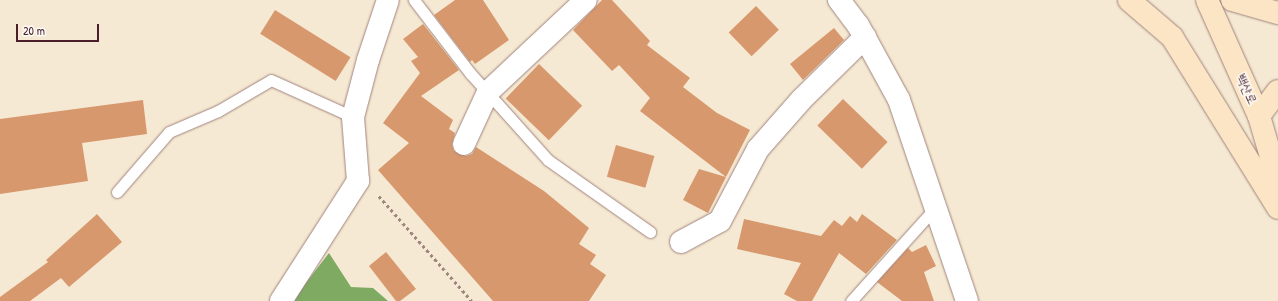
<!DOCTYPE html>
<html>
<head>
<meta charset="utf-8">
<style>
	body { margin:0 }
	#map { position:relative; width:1278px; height:301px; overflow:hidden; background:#f6e9d3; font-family:"Patrick Hand","Poor Story",sans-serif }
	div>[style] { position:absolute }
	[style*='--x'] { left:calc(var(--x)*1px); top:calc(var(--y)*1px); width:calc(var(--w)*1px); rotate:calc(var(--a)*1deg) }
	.forest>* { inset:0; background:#7eaa62 }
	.building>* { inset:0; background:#d8986d; transform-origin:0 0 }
	.path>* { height:2.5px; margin-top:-1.25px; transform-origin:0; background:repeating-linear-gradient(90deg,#a0847f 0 3px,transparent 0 6px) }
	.roads { filter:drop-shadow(0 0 1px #a0847f) drop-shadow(0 0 1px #a0847f) }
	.service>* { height:11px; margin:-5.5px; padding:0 5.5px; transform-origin:5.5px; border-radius:5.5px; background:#fff }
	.minor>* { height:22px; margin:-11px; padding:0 11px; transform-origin:11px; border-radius:11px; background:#fff }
	.secondary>* { height:22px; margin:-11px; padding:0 11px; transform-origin:11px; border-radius:11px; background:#fce5c4 }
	span { translate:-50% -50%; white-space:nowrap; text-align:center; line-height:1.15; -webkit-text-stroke:3px #fdfcf7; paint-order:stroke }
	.street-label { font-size:13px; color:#4a1f2b }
	.scale { position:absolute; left:16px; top:24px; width:83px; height:18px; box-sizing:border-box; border:2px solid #4a1f2b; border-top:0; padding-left:5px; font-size:12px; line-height:14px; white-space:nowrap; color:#4a1f2b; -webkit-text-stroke:3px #fdfcf7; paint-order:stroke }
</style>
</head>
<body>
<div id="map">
	<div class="forest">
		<div style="clip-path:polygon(329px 253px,351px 287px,373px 288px,388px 301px,292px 301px)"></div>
	</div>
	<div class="building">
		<div style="clip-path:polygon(455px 0,483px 0,509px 40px,475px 64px,472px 60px,470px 62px,434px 15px)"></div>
		<div style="clip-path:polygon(602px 0,612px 0,650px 41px,647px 45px,690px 78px,683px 87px,717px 113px,750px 130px,726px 177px,640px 111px,650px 98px,619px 65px,612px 71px,573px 30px)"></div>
		<div style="left:756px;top:6px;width:33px;height:38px;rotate:46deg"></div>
		<div style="left:275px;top:10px;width:89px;height:28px;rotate:32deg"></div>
		<div style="clip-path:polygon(423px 24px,459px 70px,421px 96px,453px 120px,449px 129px,455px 133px,452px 145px,454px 151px,466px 156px,472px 154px,476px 147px,544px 191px,589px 228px,579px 244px,596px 255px,590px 264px,606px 275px,589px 301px,493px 301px,378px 170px,409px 143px,383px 123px,420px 73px,411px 61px,418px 57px,403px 39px)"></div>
		<div style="clip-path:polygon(834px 28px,844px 40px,803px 80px,790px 64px)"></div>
		<div style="left:539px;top:64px;width:60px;height:48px;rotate:44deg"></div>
		<div style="left:843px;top:99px;width:62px;height:37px;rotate:44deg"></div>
		<div style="clip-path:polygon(143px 100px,147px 134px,82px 143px,88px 181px,0 194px,0 119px)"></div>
		<div style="left:616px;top:145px;width:40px;height:33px;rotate:16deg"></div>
		<div style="clip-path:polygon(699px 169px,726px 177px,708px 213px,683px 200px)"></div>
		<div style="clip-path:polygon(97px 214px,122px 242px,69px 287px,61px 278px,30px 301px,0 301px,0 297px,48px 262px,46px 260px)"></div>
		<div style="clip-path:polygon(862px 214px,897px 240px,866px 274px,839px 253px,812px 301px,797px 301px,784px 294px,801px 263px,737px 249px,744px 219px,821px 236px,834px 220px,842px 226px,850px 216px,857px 222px)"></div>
		<div style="clip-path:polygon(926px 245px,936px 266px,924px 272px,934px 301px,902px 301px,877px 282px,908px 248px,912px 252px)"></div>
		<div style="clip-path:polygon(386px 252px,416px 289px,400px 301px,396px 301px,369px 266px)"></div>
	</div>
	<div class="path">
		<div style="--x:379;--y:196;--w:140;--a:48.5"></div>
	</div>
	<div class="roads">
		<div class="service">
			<div style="--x:414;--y:0;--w:92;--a:52.5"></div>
			<div style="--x:470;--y:73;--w:117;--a:48.1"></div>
			<div style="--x:548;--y:160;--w:125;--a:35.2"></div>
			<div style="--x:117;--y:192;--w:79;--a:-49.1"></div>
			<div style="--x:169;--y:132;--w:53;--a:-23.2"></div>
			<div style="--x:218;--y:111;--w:61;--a:-30.3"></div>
			<div style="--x:271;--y:80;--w:90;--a:24.3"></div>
			<div style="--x:851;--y:301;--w:125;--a:-47.9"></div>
		</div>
		<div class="minor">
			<div style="--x:839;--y:0;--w:31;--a:53"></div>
			<div style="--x:858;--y:25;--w:85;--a:61.3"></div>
			<div style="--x:899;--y:100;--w:212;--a:71.3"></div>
			<div style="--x:464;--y:144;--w:57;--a:-65.2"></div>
			<div style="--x:488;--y:92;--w:134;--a:-43.2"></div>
			<div style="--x:681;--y:242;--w:44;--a:-28.3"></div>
			<div style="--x:720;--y:221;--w:81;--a:-62.2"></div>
			<div style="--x:758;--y:149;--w:65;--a:-48.7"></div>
			<div style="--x:801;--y:100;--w:90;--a:-44.5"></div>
			<div style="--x:281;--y:301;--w:143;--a:-57.3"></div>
			<div style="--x:358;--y:181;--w:64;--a:-94.5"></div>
			<div style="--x:353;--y:117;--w:59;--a:-75.3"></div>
			<div style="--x:368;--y:60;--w:63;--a:-71.6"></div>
		</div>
		<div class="secondary">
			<div style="--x:1129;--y:0;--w:57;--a:40.7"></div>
			<div style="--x:1172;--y:37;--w:201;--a:58.2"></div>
			<div style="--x:1207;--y:0;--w:127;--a:65.9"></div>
			<div style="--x:1259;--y:116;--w:68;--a:73.7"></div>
			<div style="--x:1232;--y:0;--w:48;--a:15.8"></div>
			<div style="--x:1259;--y:116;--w:31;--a:-53"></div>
		</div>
	</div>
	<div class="street-label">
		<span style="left:1247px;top:89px;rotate:66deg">백산로</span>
	</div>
	<div class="scale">20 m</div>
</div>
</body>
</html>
